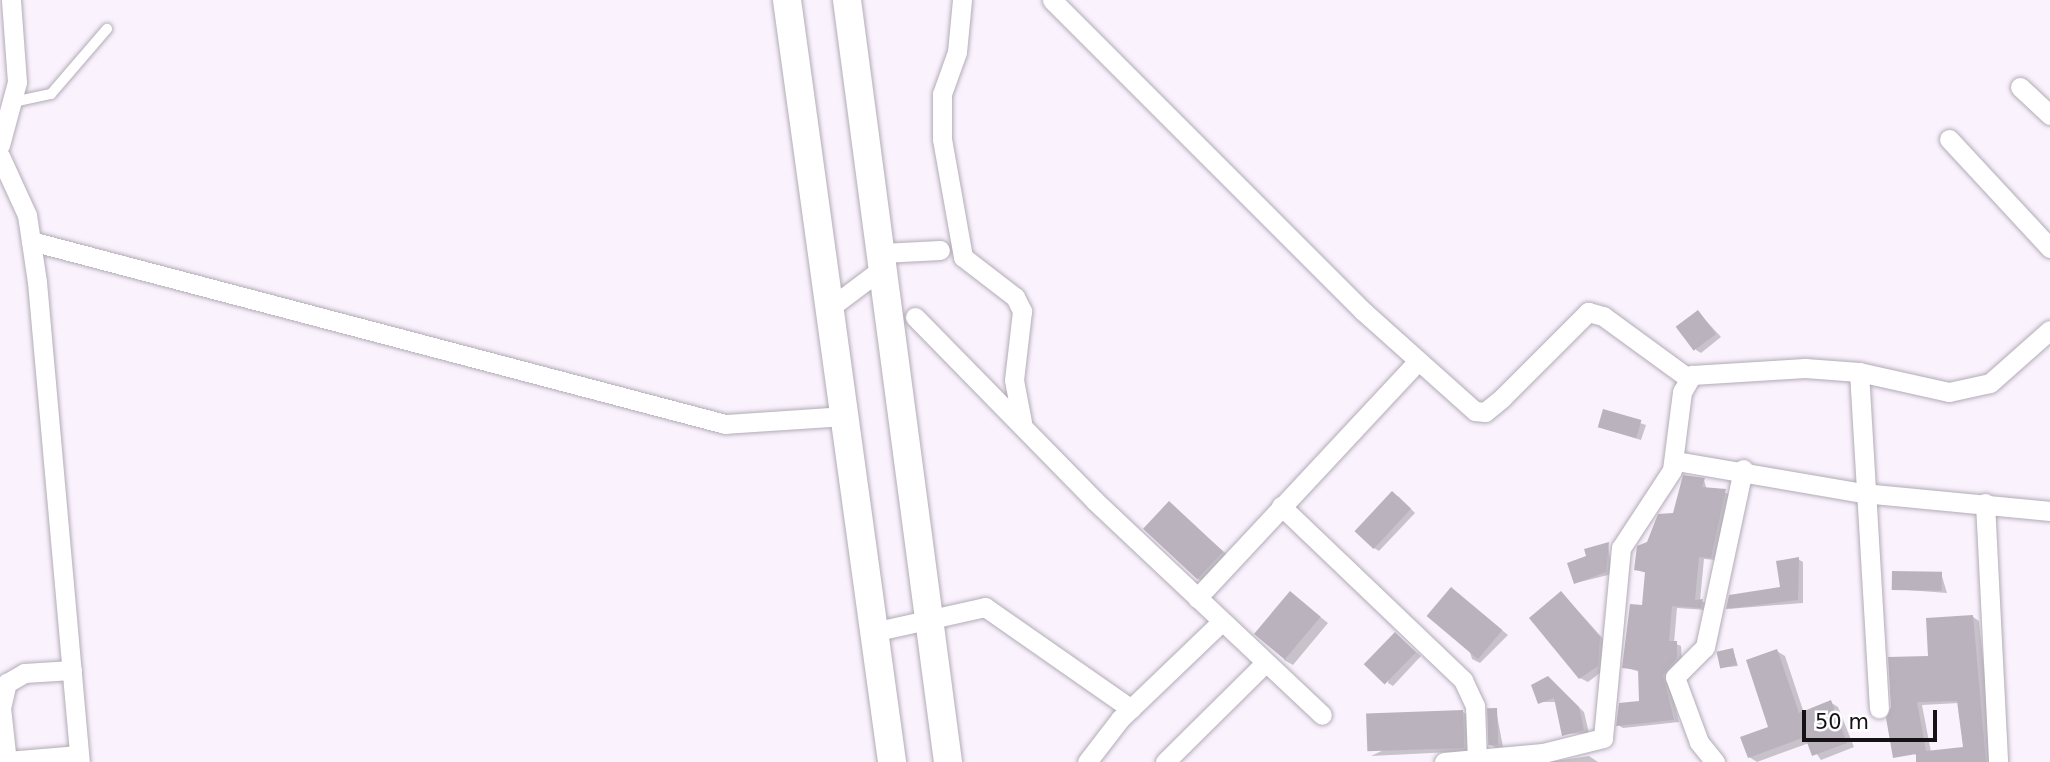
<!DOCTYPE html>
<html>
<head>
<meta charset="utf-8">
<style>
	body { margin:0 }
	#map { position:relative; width:2050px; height:762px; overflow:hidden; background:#faf3fe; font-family:"DejaVu Sans",sans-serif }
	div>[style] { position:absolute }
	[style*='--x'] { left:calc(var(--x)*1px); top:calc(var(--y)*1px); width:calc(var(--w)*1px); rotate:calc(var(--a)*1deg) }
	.shadow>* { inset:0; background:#0003 }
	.building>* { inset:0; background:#bab3be; transform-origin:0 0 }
	.roads { filter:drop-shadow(0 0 2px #b2abb6) drop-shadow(0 0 2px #b2abb6) }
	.lane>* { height:10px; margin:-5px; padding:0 5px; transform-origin:5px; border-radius:5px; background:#fff }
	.street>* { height:19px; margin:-9.5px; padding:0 9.5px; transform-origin:9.5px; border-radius:9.5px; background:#fff }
	.secondary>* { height:28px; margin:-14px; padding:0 14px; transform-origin:14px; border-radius:14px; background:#fff }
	span { translate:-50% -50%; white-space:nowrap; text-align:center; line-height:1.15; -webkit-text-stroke:6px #fff; paint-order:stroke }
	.scale { position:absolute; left:1802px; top:710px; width:135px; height:32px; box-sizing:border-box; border:4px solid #151216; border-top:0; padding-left:9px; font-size:21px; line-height:24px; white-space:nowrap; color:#151216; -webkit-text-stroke:5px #fff; paint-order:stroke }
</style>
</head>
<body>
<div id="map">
	<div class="shadow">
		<div style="clip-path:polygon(1698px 312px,1721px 337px,1701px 353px,1696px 350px)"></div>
		<div style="clip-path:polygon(1604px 411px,1646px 425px,1641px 440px,1605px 429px)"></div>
		<div style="clip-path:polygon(1704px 480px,1707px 490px,1731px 494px,1716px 560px,1704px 559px,1700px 601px,1707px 603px,1706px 610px,1677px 608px,1674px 643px,1681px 646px,1682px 661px,1668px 678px,1679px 722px,1623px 728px,1618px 725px,1641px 702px,1640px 672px,1624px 667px,1644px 607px,1646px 573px,1636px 569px,1649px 544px)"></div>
		<div style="clip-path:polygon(1398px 496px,1415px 513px,1379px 551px,1374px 548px)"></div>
		<div style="clip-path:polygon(1169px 504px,1231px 558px,1206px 584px,1198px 579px)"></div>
		<div style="clip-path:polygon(1608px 544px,1612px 574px,1576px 583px,1588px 557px)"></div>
		<div style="clip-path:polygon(1798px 559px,1803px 562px,1803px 603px,1728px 609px,1782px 588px)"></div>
		<div style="clip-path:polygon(1941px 573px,1947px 593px,1894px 589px)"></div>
		<div style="clip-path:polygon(1451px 589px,1508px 635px,1480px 663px,1472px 659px)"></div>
		<div style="clip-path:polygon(1290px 593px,1328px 623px,1293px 665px,1284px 660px)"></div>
		<div style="clip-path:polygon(1562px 593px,1607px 643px,1604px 670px,1588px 682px,1580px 678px)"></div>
		<div style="clip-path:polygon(evenodd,1973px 617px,1979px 621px,1994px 762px,1935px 762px,1898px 748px,1930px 657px,1973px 617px,1959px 703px,1965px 749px,1931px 752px,1922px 705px,1959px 703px)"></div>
		<div style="clip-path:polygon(1395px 634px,1421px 656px,1393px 686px,1388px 683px)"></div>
		<div style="clip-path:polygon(1733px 650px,1738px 666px,1720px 668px)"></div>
		<div style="clip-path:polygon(1777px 651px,1785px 656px,1804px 713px,1830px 702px,1838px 707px,1854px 747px,1821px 760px,1809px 743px,1757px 762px,1749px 757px,1771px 728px)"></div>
		<div style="clip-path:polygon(1548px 678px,1584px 712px,1589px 733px,1563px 734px,1556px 702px,1539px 702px)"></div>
		<div style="clip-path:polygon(1496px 710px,1503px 747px,1496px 748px,1490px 745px)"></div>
		<div style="clip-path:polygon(1463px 712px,1469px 716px,1471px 751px,1371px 756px)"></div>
		<div style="clip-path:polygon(1589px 756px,1598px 762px,1549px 762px)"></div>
	</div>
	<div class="building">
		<div style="left:1698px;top:310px;width:30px;height:28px;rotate:53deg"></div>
		<div style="left:1603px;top:409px;width:40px;height:19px;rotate:16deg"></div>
		<div style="clip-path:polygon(1683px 475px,1705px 478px,1702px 487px,1726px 489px,1711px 558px,1699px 557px,1695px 600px,1703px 599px,1701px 608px,1672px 606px,1669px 641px,1677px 641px,1677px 658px,1663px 675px,1674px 720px,1616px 726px,1619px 703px,1639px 701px,1638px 670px,1622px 668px,1630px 604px,1642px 605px,1645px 572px,1634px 570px,1637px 546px,1647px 542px,1658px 514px,1673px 513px)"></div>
		<div style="left:1392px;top:491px;width:26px;height:55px;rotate:43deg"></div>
		<div style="left:1169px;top:501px;width:74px;height:38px;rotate:43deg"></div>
		<div style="clip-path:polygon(1609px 542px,1606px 572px,1574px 584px,1567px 563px,1586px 556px,1584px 549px)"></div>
		<div style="clip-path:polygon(1799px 557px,1798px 600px,1726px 609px,1729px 595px,1780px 587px,1776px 561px)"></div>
		<div style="left:1892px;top:571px;width:50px;height:19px;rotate:1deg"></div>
		<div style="left:1451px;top:587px;width:67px;height:38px;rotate:40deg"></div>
		<div style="left:1290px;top:591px;width:40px;height:56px;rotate:40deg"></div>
		<div style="clip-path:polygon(1561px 591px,1600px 637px,1598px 666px,1579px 679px,1529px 618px)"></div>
		<div style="clip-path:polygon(evenodd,1973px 615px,1986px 762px,1916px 762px,1916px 754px,1893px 758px,1886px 718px,1891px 707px,1888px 657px,1928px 656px,1926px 618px,1973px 615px,1957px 701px,1963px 747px,1926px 751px,1917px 702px,1957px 701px)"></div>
		<div style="left:1395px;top:632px;width:29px;height:45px;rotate:44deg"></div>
		<div style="left:1733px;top:648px;width:17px;height:17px;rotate:77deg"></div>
		<div style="clip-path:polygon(1777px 649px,1799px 713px,1831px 700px,1847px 743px,1812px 756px,1805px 737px,1748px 758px,1740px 737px,1768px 727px,1746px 660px)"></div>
		<div style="clip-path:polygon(1548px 676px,1579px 707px,1584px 730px,1562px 736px,1554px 698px,1538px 704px,1531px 685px)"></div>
		<div style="left:1497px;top:708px;width:37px;height:10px;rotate:88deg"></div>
		<div style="left:1463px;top:710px;width:38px;height:97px;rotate:88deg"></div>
	</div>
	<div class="roads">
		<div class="lane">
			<div style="--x:13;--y:102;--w:39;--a:-12"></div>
			<div style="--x:51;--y:94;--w:86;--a:-49.3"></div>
		</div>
		<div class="street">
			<div style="--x:962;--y:0;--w:52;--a:95.5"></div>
			<div style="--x:957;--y:52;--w:45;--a:109.7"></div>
			<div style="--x:942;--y:94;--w:45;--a:90"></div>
			<div style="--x:942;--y:139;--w:120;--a:79.9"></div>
			<div style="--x:963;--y:257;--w:66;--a:37.6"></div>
			<div style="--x:1015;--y:297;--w:16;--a:63"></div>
			<div style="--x:1022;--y:311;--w:69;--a:96.6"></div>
			<div style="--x:1014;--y:380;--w:43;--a:79.2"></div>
			<div style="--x:1052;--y:0;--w:440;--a:45"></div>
			<div style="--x:1363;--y:311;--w:150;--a:41.8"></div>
			<div style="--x:1475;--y:411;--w:10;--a:6"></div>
			<div style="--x:1485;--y:412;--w:22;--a:-39"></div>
			<div style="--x:1502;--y:398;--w:122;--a:-45"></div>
			<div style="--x:1588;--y:312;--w:16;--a:15"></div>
			<div style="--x:1603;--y:316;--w:105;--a:36.1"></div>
			<div style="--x:2020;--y:87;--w:41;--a:43"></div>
			<div style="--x:1949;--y:139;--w:149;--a:47.2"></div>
			<div style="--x:0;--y:145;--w:65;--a:-74.9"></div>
			<div style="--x:17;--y:82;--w:82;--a:-94.2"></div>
			<div style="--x:0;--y:156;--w:65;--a:65.4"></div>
			<div style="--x:27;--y:215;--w:68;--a:81.5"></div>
			<div style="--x:37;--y:282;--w:482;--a:84.9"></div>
			<div style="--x:31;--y:241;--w:718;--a:14.77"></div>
			<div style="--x:725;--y:424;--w:122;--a:-3.8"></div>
			<div style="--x:882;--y:253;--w:58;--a:-3"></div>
			<div style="--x:831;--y:307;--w:66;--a:-37"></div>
			<div style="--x:915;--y:317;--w:256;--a:45.6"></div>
			<div style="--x:1094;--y:500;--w:313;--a:43.3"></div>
			<div style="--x:1859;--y:372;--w:337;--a:86.6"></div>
			<div style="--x:1676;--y:461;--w:190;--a:9.7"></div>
			<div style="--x:1863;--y:493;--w:188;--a:5.5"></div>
			<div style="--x:1985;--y:503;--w:259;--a:87.1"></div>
			<div style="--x:1281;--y:506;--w:252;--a:43.7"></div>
			<div style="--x:1463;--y:680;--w:29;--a:65"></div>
			<div style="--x:1475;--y:706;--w:54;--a:87.9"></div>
			<div style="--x:1197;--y:598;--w:323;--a:-47"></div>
			<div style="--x:873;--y:632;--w:115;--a:-12.6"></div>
			<div style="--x:985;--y:607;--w:178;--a:34.9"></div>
			<div style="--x:7;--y:761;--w:72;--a:-4.8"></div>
			<div style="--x:7;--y:762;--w:54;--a:-96.3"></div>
			<div style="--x:1;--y:708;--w:26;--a:-77"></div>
			<div style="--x:7;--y:683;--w:20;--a:-30"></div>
			<div style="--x:24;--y:673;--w:48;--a:-3.6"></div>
			<div style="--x:1087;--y:762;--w:54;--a:-52.5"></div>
			<div style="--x:1120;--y:719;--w:140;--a:-43.8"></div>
			<div style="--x:1165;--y:762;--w:141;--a:-44.7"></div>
			<div style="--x:1444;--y:762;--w:99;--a:-5.2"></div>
			<div style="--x:1543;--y:753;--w:62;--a:-14"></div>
			<div style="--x:1603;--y:738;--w:191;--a:-84.6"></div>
			<div style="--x:1621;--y:548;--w:93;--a:-56.8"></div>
			<div style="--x:1672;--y:470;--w:79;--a:-82.7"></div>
			<div style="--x:1682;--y:392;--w:20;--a:-60"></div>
			<div style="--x:1692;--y:375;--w:113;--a:-3.5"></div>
			<div style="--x:1805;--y:368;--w:54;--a:4.2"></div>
			<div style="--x:1859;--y:372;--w:92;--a:12.5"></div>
			<div style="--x:1949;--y:392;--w:42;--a:-12.4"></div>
			<div style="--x:1990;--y:383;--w:80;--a:-41.5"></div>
			<div style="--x:1715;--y:762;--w:26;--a:-129"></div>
			<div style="--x:1699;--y:742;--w:69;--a:-110.3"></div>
			<div style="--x:1675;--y:677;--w:42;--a:-45"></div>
			<div style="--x:1705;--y:647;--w:182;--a:-77.9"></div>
		</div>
		<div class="secondary">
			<div style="--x:787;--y:0;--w:769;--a:82.15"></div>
			<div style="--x:847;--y:0;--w:769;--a:82.45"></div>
		</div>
	</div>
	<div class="scale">50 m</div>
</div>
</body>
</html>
